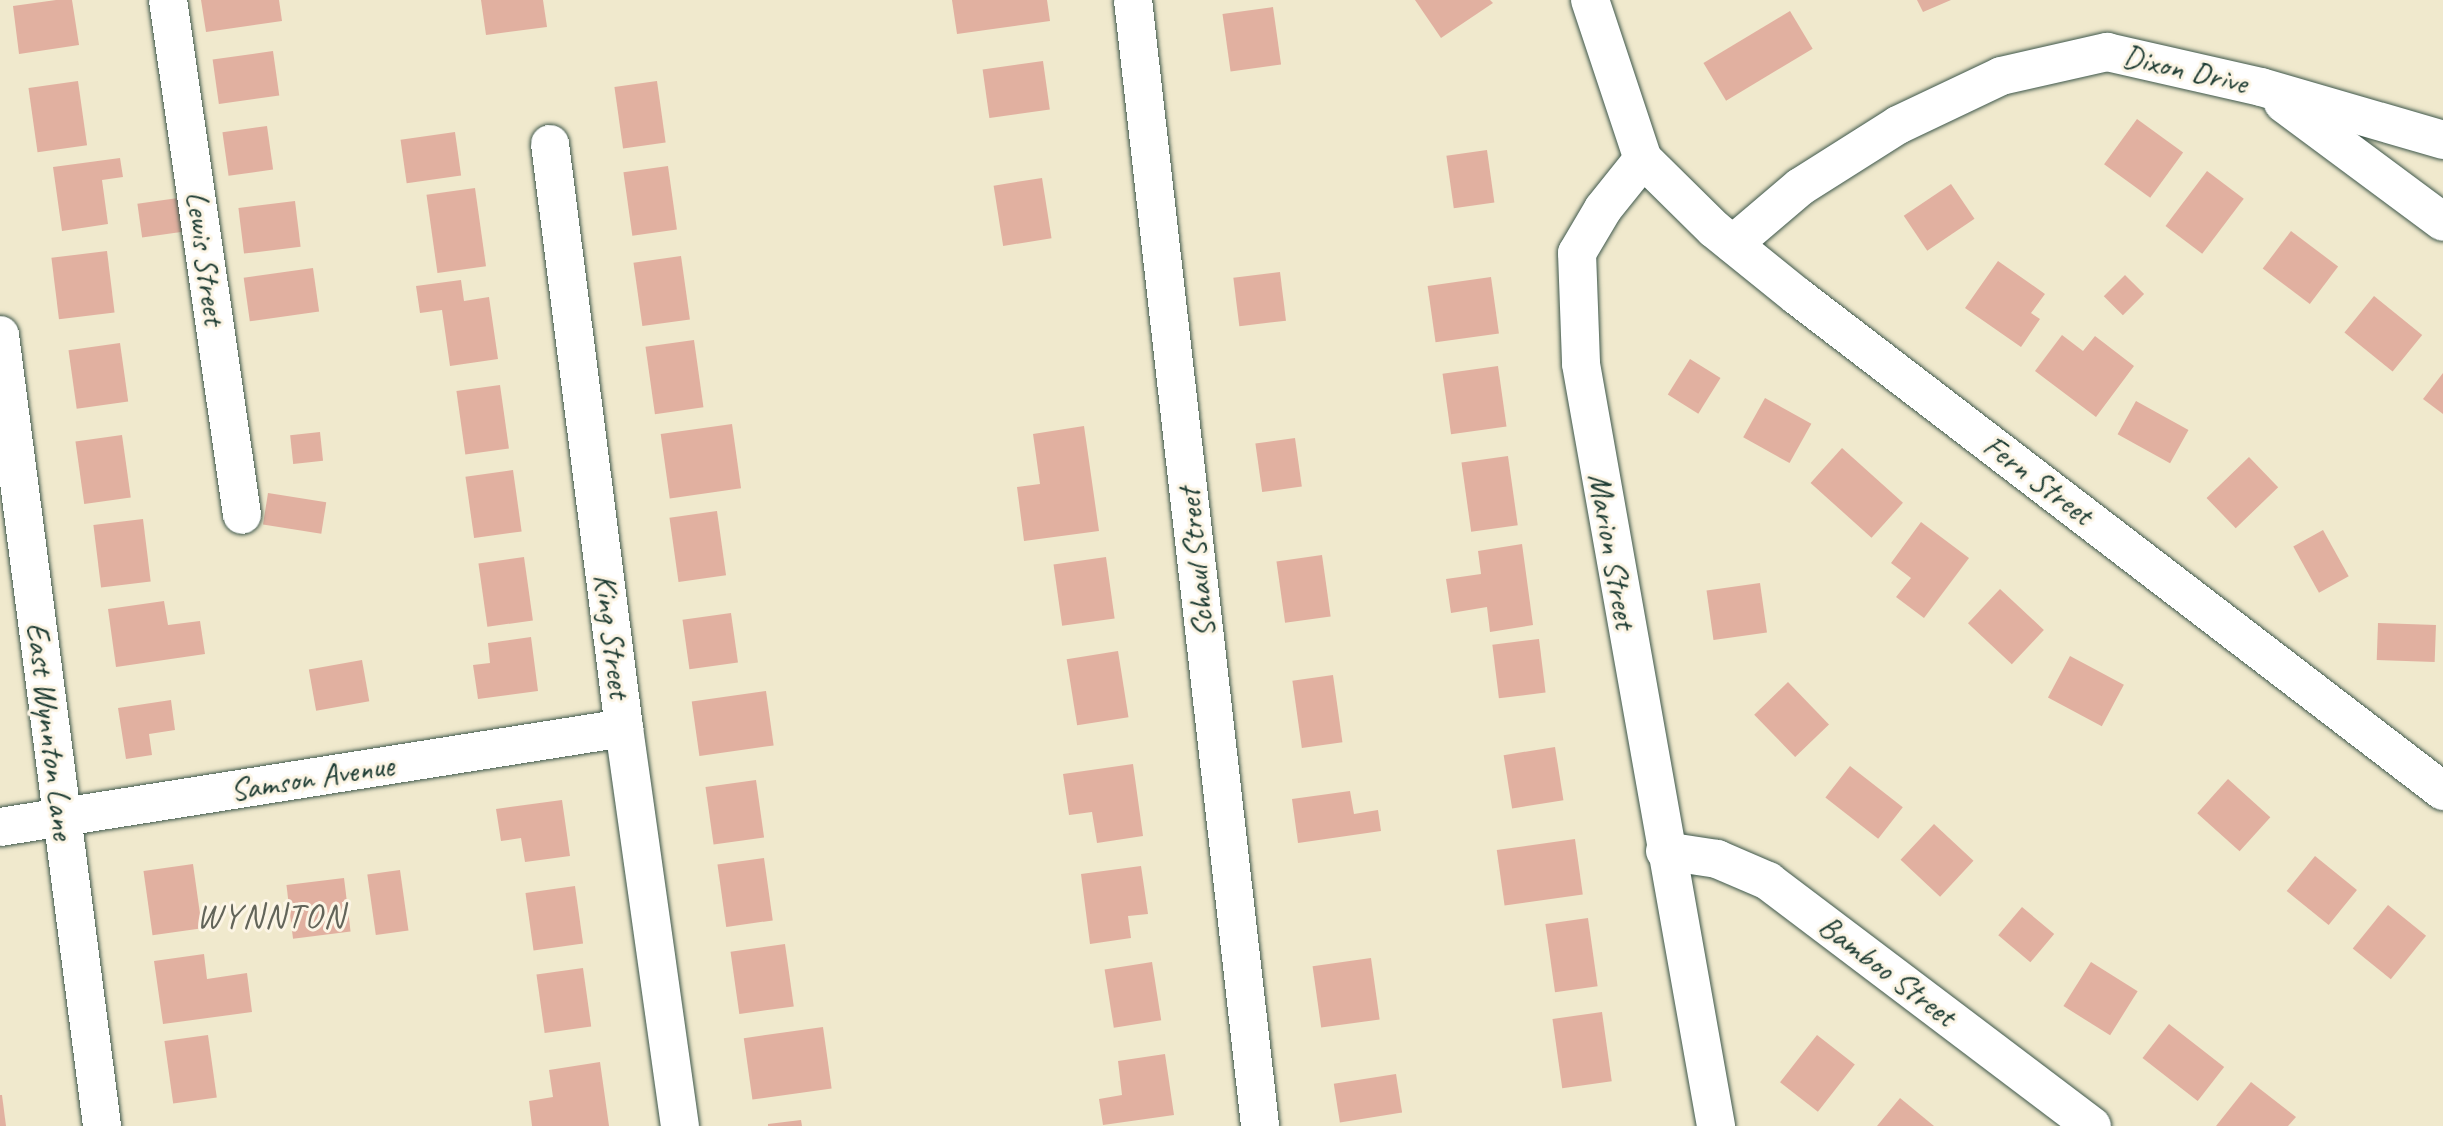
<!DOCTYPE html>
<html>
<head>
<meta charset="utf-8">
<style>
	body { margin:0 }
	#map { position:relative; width:2443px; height:1126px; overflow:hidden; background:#f0e9cd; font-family:Caveat,sans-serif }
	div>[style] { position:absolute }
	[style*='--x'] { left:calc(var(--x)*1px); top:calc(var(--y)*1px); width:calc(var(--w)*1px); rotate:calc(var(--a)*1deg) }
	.building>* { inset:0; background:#e1b0a0; transform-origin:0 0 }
	.roads { filter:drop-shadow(0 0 2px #3e574b) drop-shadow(0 0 2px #3e574b) }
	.minor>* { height:38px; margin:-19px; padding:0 19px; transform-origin:19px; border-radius:19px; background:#fff }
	span { translate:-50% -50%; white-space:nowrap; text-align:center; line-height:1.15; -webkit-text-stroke:6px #fcf5e5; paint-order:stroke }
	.street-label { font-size:32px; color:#1f3d34 }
	.neighbourhood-label { font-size:34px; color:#63655a; letter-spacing:2px }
</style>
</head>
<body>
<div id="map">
	<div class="building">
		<div style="clip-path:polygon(56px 0,72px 0,79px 45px,19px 54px,13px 6px)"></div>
		<div style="clip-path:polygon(201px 0,279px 0,282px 21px,206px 32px)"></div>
		<div style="clip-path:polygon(481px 0,543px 0,547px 27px,486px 35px)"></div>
		<div style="clip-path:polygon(952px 0,1047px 0,1050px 21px,957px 34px)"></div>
		<div style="clip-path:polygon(1415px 0,1490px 0,1493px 3px,1441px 38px)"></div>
		<div style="clip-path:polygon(1917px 0,1951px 0,1923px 12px)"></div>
		<div style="left:1273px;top:7px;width:58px;height:51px;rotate:82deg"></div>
		<div style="left:1790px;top:11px;width:44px;height:101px;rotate:59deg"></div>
		<div style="left:273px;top:51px;width:45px;height:61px;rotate:82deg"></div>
		<div style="left:1043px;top:61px;width:49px;height:61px;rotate:82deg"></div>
		<div style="left:78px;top:81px;width:65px;height:50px;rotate:82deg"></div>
		<div style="left:657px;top:81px;width:62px;height:43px;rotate:82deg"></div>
		<div style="left:2137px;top:119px;width:57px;height:56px;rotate:36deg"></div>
		<div style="left:267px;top:126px;width:44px;height:45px;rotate:82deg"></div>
		<div style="left:455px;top:132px;width:44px;height:55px;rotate:82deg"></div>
		<div style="left:1487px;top:150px;width:53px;height:41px;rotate:82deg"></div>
		<div style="clip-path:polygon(120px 158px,123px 177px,102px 180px,108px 224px,62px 231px,53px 167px)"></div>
		<div style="left:668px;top:166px;width:64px;height:45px;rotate:82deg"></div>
		<div style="left:2207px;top:171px;width:46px;height:69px;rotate:37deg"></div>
		<div style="left:1042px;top:178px;width:61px;height:49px;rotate:81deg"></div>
		<div style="left:1951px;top:184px;width:42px;height:57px;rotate:56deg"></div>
		<div style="left:475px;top:188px;width:79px;height:49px;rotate:82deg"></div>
		<div style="left:178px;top:198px;width:34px;height:41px;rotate:82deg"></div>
		<div style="left:295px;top:201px;width:46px;height:57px;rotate:83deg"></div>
		<div style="left:2291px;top:231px;width:59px;height:47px;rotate:37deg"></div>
		<div style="left:107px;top:251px;width:62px;height:56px;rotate:83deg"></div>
		<div style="left:681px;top:256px;width:64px;height:48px;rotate:82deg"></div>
		<div style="clip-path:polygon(1998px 261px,2045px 294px,2031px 313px,2040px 319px,2021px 347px,1965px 308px)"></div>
		<div style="left:313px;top:268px;width:44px;height:70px;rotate:82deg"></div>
		<div style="left:1280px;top:272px;width:49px;height:47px;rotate:83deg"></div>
		<div style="left:2125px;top:275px;width:27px;height:30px;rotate:45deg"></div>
		<div style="left:1491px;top:277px;width:57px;height:64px;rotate:82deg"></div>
		<div style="clip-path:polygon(461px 280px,464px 301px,489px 297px,498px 359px,450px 366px,442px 310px,420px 313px,416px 286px)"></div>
		<div style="left:2374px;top:296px;width:62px;height:47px;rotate:39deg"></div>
		<div style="clip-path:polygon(2062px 335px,2083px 351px,2095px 336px,2134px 366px,2096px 417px,2035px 371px)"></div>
		<div style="left:694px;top:340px;width:68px;height:49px;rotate:82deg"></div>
		<div style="left:120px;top:343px;width:59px;height:52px;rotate:82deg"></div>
		<div style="left:1690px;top:359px;width:36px;height:42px;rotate:32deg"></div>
		<div style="left:1498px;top:366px;width:61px;height:56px;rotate:82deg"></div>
		<div style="clip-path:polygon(2443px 373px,2443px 414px,2423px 399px)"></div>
		<div style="left:500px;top:385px;width:64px;height:44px;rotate:82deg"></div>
		<div style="left:1765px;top:398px;width:53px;height:45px;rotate:29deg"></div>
		<div style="left:2136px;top:401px;width:60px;height:38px;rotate:29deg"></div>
		<div style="left:732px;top:424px;width:65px;height:72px;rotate:82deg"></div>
		<div style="clip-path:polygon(1084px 426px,1099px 531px,1024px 541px,1017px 487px,1040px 484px,1033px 434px)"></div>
		<div style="left:320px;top:432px;width:29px;height:30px;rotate:84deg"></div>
		<div style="left:122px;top:435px;width:63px;height:47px;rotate:82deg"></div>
		<div style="left:1295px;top:438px;width:49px;height:40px;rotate:82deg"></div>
		<div style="left:1842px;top:448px;width:82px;height:47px;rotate:42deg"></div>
		<div style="left:1508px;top:456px;width:70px;height:47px;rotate:82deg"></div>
		<div style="left:2249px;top:457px;width:42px;height:59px;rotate:46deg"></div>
		<div style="left:513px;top:470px;width:62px;height:48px;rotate:82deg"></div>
		<div style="left:268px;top:493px;width:59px;height:32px;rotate:9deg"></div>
		<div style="left:717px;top:511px;width:65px;height:48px;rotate:82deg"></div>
		<div style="left:143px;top:519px;width:63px;height:50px;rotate:83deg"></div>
		<div style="clip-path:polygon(1921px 522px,1969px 558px,1924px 618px,1896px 597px,1911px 578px,1891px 563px)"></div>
		<div style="left:2323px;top:530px;width:53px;height:34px;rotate:61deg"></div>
		<div style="clip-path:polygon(1522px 544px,1533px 625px,1490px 632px,1487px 607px,1451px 613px,1446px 579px,1481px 574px,1478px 551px)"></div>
		<div style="left:1322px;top:555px;width:62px;height:46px;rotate:82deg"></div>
		<div style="left:524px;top:557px;width:64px;height:46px;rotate:82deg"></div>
		<div style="left:1106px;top:557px;width:62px;height:53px;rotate:82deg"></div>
		<div style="left:1760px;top:583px;width:50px;height:54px;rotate:82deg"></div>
		<div style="left:2000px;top:589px;width:60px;height:47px;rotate:43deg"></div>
		<div style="clip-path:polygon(164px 601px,168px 625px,200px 621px,205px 654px,116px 667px,108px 609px)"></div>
		<div style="left:731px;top:613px;width:50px;height:49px;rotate:82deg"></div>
		<div style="left:2378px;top:623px;width:58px;height:37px;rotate:2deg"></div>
		<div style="clip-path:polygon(531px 637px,538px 691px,478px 699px,473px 665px,490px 663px,488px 643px)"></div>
		<div style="left:1539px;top:639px;width:54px;height:47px;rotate:83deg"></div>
		<div style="left:1118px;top:651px;width:67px;height:52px;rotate:81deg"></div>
		<div style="left:2070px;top:656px;width:61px;height:47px;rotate:28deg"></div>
		<div style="left:362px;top:660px;width:42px;height:54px;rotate:80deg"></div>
		<div style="left:1333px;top:675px;width:68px;height:41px;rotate:82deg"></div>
		<div style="left:1788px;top:682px;width:59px;height:47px;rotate:46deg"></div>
		<div style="left:766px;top:691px;width:55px;height:75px;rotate:82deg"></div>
		<div style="clip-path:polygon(171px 700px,175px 730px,149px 734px,152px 755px,126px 759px,118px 708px)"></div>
		<div style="left:1555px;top:747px;width:54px;height:52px;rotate:81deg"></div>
		<div style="clip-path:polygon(1133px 764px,1143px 836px,1097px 843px,1092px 812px,1069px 815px,1063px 774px)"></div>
		<div style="left:1850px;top:766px;width:67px;height:40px;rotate:38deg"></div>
		<div style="left:2228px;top:779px;width:57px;height:46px;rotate:42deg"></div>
		<div style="left:756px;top:780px;width:58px;height:51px;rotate:82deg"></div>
		<div style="clip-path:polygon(1350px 791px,1354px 814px,1378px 810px,1381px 831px,1298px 843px,1292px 799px)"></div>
		<div style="clip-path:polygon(562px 800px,570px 856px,525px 862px,521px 838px,501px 841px,496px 809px)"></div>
		<div style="left:1934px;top:824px;width:54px;height:49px;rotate:43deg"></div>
		<div style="left:1575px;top:839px;width:56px;height:79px;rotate:82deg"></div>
		<div style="left:2315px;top:856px;width:54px;height:45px;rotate:39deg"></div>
		<div style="left:764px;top:858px;width:63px;height:47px;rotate:82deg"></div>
		<div style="left:193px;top:864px;width:65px;height:50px;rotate:82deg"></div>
		<div style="clip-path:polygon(1141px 866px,1148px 914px,1128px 916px,1131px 938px,1090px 944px,1081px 874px)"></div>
		<div style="left:400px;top:870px;width:61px;height:33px;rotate:82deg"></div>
		<div style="left:344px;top:878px;width:54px;height:58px;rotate:83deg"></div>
		<div style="left:575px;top:886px;width:58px;height:50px;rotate:82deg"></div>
		<div style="left:2388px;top:905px;width:49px;height:56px;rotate:39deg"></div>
		<div style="left:2022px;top:907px;width:42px;height:37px;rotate:40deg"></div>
		<div style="left:1588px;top:918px;width:69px;height:43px;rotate:82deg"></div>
		<div style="left:785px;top:944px;width:63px;height:55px;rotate:82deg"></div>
		<div style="clip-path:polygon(204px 954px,207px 979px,247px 973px,252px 1012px,163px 1024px,154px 961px)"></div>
		<div style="left:1371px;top:958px;width:62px;height:59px;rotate:82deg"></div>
		<div style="left:1152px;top:962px;width:59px;height:48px;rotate:81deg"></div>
		<div style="left:2091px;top:962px;width:55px;height:52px;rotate:32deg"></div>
		<div style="left:583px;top:968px;width:59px;height:47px;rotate:82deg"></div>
		<div style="left:1602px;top:1012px;width:70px;height:50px;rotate:82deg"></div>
		<div style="left:2169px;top:1024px;width:70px;height:43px;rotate:38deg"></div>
		<div style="left:823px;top:1027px;width:62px;height:80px;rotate:82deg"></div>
		<div style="left:208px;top:1035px;width:63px;height:44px;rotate:82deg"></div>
		<div style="left:1817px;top:1035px;width:48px;height:60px;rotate:38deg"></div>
		<div style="clip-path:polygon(1165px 1054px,1174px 1115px,1103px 1125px,1099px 1099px,1122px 1095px,1118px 1061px)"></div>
		<div style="clip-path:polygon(600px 1062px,609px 1126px,532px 1126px,529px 1101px,553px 1097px,549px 1070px)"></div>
		<div style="left:1396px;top:1074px;width:39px;height:63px;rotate:81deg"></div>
		<div style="clip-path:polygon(2251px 1082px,2296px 1117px,2288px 1126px,2216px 1126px)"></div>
		<div style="clip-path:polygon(0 1095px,2px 1095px,6px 1126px,0 1126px)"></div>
		<div style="clip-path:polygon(1900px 1098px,1934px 1126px,1877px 1126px)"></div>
		<div style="clip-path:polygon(801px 1120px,802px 1126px,768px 1126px,768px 1124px)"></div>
	</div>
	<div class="roads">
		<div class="minor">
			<div style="--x:168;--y:0;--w:520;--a:81.82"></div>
			<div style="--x:1133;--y:0;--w:1133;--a:83.56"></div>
			<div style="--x:1590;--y:0;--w:168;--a:71.6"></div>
			<div style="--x:1643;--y:159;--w:64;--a:128.7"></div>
			<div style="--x:1603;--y:209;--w:51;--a:120.6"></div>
			<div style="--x:1577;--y:253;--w:111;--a:87.9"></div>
			<div style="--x:1581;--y:364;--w:774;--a:79.95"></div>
			<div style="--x:2283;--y:103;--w:199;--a:36.6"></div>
			<div style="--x:550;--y:144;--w:589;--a:82.78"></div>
			<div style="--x:624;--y:728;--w:402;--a:82"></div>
			<div style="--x:1643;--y:159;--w:100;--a:44.6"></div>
			<div style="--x:1714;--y:229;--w:107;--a:38.9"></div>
			<div style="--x:1797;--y:296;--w:814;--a:37.46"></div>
			<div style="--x:1733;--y:244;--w:88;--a:-40.4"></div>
			<div style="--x:1800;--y:187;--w:116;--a:-32.3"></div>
			<div style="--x:1898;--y:125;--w:114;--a:-25.4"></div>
			<div style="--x:2001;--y:76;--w:109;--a:-12.8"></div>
			<div style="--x:2107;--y:52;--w:158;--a:12.8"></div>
			<div style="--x:2261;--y:87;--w:190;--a:16.2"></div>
			<div style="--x:0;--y:335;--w:798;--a:82.65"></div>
			<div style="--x:0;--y:827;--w:632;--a:-9.02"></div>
			<div style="--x:1665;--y:851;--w:53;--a:8.7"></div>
			<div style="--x:1717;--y:859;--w:56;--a:23.3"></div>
			<div style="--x:1768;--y:881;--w:406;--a:37.1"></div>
		</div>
	</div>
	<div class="street-label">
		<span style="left:2185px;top:70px;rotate:13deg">Dixon Drive</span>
		<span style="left:205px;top:258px;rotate:82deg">Lewis Street</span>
		<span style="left:2038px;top:480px;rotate:37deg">Fern Street</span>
		<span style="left:1612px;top:551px;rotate:80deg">Marion Street</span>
		<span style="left:1197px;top:563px;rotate:-96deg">Schaul Street</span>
		<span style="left:612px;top:636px;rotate:83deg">King Street</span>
		<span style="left:50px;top:731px;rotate:83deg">East Wynnton Lane</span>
		<span style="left:312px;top:778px;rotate:-9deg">Samson Avenue</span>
		<span style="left:1887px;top:971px;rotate:37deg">Bamboo Street</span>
	</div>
	<div class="neighbourhood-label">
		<span style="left:271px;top:916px">WYNNTON</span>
	</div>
</div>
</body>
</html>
